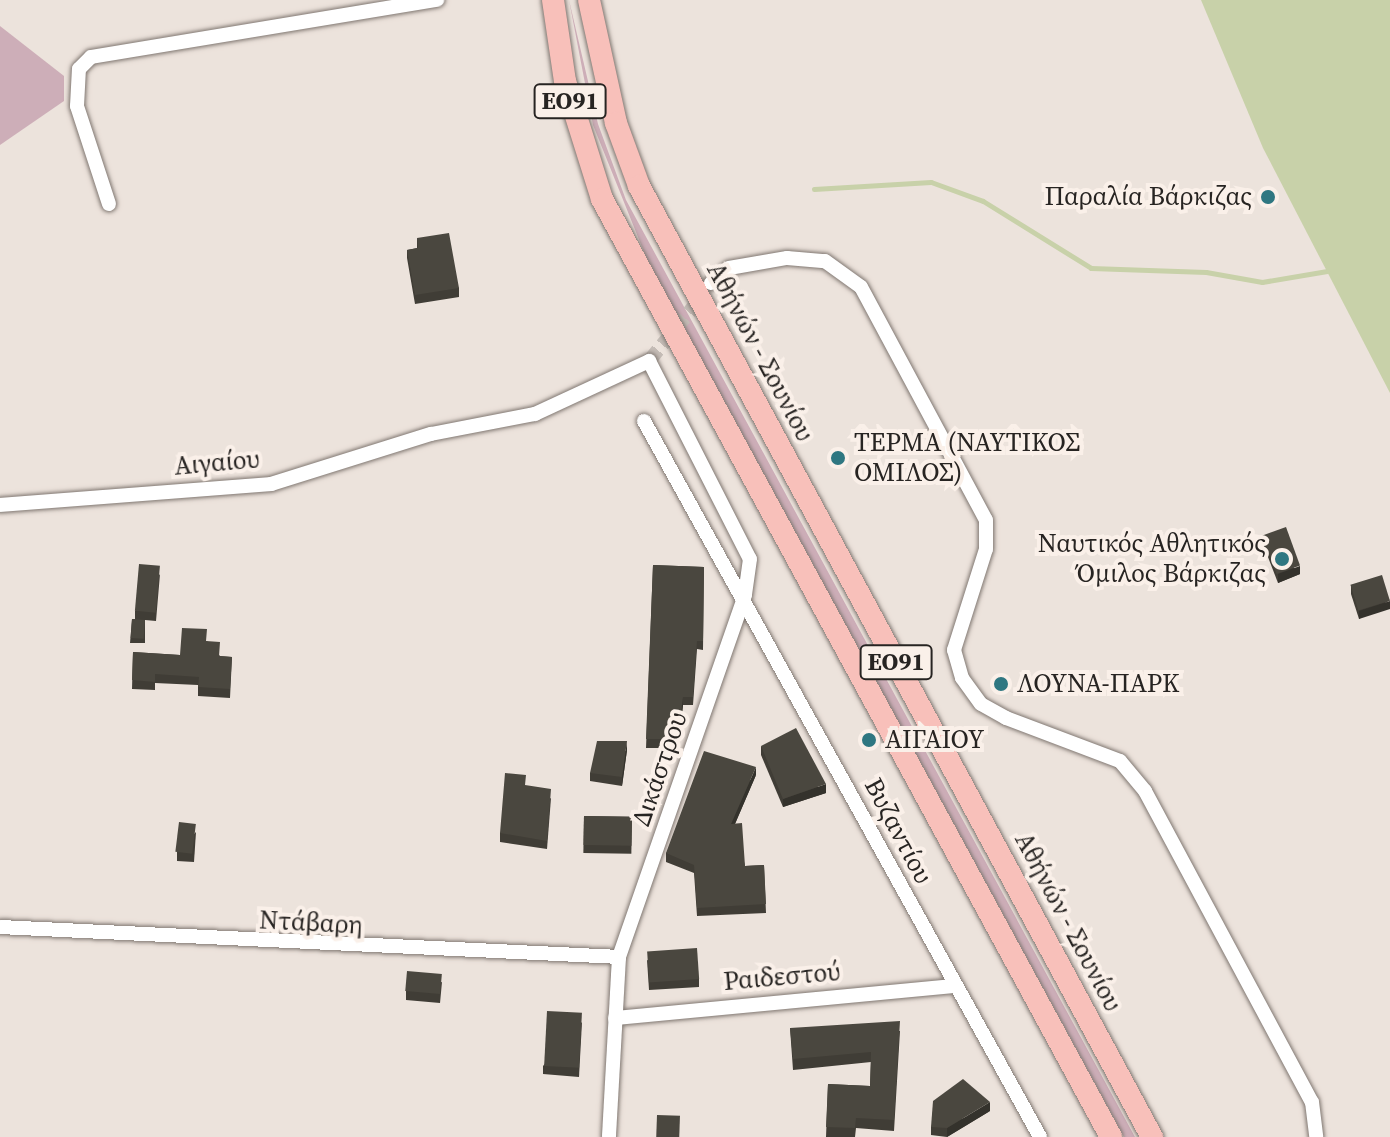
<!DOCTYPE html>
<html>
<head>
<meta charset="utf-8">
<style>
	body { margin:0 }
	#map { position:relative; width:1390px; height:1137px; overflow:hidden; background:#ece3dc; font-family:"Source Serif 4",serif }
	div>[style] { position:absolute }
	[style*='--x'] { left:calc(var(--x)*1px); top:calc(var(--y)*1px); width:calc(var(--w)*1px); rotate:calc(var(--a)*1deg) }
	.green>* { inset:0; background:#cdaeb8 }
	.water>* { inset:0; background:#c8d1a9 }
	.stream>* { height:5px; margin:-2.5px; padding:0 2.5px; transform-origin:2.5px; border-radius:2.5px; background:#c8d1a9 }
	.street-tunnel>* { height:14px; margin-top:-7px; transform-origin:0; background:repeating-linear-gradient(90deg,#c5bdb7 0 14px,transparent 0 21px) }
	.roads { filter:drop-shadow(0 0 2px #807771) drop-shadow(0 0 2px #807771) }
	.street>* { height:14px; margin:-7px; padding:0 7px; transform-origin:7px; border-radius:7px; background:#fff }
	.primary>* { height:22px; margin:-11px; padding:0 11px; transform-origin:11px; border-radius:11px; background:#f8c0ba }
	.wall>* { inset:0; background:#403d36; transform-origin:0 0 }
	.shaded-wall>* { inset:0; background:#34322c }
	.building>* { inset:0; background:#4a473f; transform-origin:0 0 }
	.dots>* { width:22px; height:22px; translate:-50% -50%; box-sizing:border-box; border:4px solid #faf0e9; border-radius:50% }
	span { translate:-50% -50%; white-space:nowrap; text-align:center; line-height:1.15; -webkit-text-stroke:8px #faf0e9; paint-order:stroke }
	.shield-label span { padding:2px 6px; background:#faf0e9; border:2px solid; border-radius:6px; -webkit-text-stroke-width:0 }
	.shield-label { font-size:24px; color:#272422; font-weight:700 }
	.poi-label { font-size:26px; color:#272422 }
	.right { translate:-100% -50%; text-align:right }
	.left { translate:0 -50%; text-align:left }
	.street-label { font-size:26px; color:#272422 }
</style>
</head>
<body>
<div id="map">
	<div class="green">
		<div style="clip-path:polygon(569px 0,598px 124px,626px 200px,1135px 1137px,1124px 1137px,646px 257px,593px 125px)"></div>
		<div style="clip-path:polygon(0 26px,64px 76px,64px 101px,0 145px)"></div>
	</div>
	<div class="water">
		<div style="clip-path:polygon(1201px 0,1390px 0,1390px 393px,1263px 148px)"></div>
	</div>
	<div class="stream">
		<div style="--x:814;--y:189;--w:117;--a:-3.4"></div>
		<div style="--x:931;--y:182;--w:55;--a:20.1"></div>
		<div style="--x:983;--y:201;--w:127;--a:31.8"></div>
		<div style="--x:1091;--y:268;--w:115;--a:2"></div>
		<div style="--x:1206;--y:272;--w:57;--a:10.1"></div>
		<div style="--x:1262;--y:282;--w:66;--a:-9.6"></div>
	</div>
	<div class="street-tunnel">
		<div style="--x:649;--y:361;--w:87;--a:-50.6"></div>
	</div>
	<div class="roads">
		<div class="street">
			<div style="--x:109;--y:204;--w:103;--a:-108.1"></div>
			<div style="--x:77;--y:106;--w:37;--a:-87"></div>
			<div style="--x:79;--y:69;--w:17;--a:-45"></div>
			<div style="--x:91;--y:57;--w:351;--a:-9.4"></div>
			<div style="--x:711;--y:283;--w:23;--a:-40"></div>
			<div style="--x:729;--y:268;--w:59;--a:-9.8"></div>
			<div style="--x:787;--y:258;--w:38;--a:5"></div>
			<div style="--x:825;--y:261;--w:44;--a:35.8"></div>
			<div style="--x:861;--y:287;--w:264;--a:61.8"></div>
			<div style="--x:986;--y:520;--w:29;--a:90"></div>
			<div style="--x:986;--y:549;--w:106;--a:107.6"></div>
			<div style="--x:954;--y:650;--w:29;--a:74"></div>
			<div style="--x:962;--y:678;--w:32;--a:54"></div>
			<div style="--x:981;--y:704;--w:29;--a:29"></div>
			<div style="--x:1006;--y:718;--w:122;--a:20.7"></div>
			<div style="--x:1120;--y:761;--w:39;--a:50"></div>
			<div style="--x:1145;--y:791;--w:353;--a:61.8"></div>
			<div style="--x:1312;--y:1102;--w:35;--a:83"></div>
			<div style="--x:644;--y:421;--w:818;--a:61.05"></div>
			<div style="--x:0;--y:505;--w:272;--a:-4.4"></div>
			<div style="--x:271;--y:484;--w:168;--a:-17.4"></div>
			<div style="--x:431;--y:434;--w:106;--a:-10.9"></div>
			<div style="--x:535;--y:414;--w:126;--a:-24.9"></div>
			<div style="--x:649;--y:361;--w:222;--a:63"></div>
			<div style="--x:750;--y:559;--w:36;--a:98"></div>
			<div style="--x:745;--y:595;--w:383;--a:109.2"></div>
			<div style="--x:619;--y:957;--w:180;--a:93.2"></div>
			<div style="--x:0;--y:927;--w:620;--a:2.77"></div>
			<div style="--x:615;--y:1018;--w:341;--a:-5.4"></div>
		</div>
		<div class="primary">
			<div style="--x:553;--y:0;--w:82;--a:81.6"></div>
			<div style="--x:565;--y:81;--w:124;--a:72.6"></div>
			<div style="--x:602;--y:199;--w:1067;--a:61.51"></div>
			<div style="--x:589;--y:0;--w:126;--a:77.6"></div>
			<div style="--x:616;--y:123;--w:67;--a:69.9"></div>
			<div style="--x:639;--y:186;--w:1081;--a:61.66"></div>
		</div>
	</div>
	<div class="wall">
		<div style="clip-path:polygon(417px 238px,459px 288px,459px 297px,415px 304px,407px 258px,407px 250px,417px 248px)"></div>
		<div style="clip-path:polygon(1263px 536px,1300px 574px,1278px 583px,1263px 544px)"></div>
		<div style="clip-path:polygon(653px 565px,704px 567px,703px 650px,697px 649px,693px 705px,683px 705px,678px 748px,646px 748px)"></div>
		<div style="clip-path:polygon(160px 574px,156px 621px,145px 620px,145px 643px,130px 643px,132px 619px,135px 619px,135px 611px)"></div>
		<div style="clip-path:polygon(1351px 586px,1390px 600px,1359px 619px,1351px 594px)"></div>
		<div style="clip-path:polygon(207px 641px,220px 656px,232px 657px,230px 698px,198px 696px,198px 685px,155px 683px,155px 690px,132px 689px,133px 652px,180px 655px)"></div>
		<div style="clip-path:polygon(761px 746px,826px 793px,783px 807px,761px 755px)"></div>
		<div style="clip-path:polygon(627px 750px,622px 786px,590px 781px,590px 773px)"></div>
		<div style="clip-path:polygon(756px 775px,735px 824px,745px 866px,764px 865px,766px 913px,697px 916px,694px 873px,666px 862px,666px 853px)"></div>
		<div style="clip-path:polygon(551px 798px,547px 849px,500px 842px,500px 833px)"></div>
		<div style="left:584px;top:816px;width:48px;height:37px;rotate:1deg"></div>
		<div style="clip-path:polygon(196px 832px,194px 862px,177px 861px,177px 852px)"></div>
		<div style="clip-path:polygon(647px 960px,699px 979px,699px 987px,649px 990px)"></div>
		<div style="clip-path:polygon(442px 982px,440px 1003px,406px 1000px,406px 991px)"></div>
		<div style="clip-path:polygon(582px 1022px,579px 1077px,543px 1074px,543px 1066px)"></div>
		<div style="clip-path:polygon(790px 1028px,900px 1031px,894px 1131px,856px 1128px,855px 1137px,826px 1137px,828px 1084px,870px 1086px,871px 1062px,793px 1070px)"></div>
		<div style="clip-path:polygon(990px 1111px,947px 1137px,931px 1135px,931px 1127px)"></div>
	</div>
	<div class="shaded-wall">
		<div style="clip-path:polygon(1300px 566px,1300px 574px,1278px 583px,1278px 574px)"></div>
		<div style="clip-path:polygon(1390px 601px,1390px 609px,1359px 619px,1359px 611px)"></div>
		<div style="clip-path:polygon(683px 697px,683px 705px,678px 748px,678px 739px)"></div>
		<div style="clip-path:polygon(627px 741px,627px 750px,622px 786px,622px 777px)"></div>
		<div style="clip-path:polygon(756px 767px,756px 775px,731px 833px,731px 824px)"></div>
		<div style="clip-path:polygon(826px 784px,826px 793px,783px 807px,783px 799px)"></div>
		<div style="clip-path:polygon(990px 1102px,990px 1111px,947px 1137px,947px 1128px)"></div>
	</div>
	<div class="building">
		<div style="clip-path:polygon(449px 233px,459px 288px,415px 295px,407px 250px,418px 248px,417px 238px)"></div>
		<div style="left:1286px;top:527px;width:41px;height:25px;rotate:70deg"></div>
		<div style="left:139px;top:564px;width:21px;height:47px;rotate:5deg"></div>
		<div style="clip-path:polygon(653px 565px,704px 567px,703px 641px,697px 641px,693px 697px,683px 697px,678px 739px,646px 739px)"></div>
		<div style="left:1382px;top:575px;width:27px;height:33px;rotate:73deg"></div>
		<div style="left:132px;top:619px;width:13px;height:19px;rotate:4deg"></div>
		<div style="clip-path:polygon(182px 628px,207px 629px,206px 641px,220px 642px,219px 656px,232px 657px,230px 689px,198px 687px,199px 677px,155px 674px,155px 682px,132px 680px,133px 652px,180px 655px)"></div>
		<div style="clip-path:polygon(796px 728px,826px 784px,783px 799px,761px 746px)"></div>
		<div style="clip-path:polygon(597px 741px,627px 741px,622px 777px,590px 773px)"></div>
		<div style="clip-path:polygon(704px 751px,756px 767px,731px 824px,742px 823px,745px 866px,764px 865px,766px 904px,697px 908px,694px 865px,666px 853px)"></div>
		<div style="clip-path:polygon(505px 773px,526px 775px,525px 785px,551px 789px,547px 841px,500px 833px)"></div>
		<div style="left:584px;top:816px;width:48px;height:29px;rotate:1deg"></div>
		<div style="left:179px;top:822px;width:17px;height:30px;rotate:7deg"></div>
		<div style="left:697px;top:948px;width:31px;height:50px;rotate:86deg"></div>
		<div style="left:407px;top:971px;width:35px;height:20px;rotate:5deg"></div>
		<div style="left:547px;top:1011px;width:35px;height:55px;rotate:3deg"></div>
		<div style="clip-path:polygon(900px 1021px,894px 1120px,856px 1118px,855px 1128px,826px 1127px,828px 1084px,870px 1086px,871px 1052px,793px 1059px,790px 1028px)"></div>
		<div style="clip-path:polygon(963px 1079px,990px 1102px,947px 1128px,931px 1127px,933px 1101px)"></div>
		<div style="left:657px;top:1115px;width:23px;height:22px;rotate:2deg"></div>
	</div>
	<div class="dots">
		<div style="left:1268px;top:197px;background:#2f7781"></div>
		<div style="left:838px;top:458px;background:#2f7781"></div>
		<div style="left:1282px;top:559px;background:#2f7781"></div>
		<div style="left:1001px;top:684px;background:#2f7781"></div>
		<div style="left:869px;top:740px;background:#2f7781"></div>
	</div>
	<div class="shield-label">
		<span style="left:570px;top:101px">ΕΟ91</span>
		<span style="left:896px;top:662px">ΕΟ91</span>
	</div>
	<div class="poi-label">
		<span class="right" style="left:1252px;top:197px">Παραλία Βάρκιζας</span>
		<span class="left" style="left:854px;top:458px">ΤΕΡΜΑ (ΝΑΥΤΙΚΟΣ<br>ΟΜΙΛΟΣ)</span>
		<span class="right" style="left:1266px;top:559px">Ναυτικός Αθλητικός<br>Όμιλος Βάρκιζας</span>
		<span class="left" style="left:1017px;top:684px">ΛΟΥΝΑ-ΠΑΡΚ</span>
		<span class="left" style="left:885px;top:740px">ΑΙΓΑΙΟΥ</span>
	</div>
	<div class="street-label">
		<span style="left:760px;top:352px;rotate:62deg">Αθήνών - Σουνίου</span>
		<span style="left:217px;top:463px;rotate:-5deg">Αιγαίου</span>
		<span style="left:660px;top:769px;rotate:-71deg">Δικάστρου</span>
		<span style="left:898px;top:831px;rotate:62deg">Βυζαντίου</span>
		<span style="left:1068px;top:922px;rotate:62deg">Αθήνών - Σουνίου</span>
		<span style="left:311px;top:923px;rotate:3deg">Ντάβαρη</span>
		<span style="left:782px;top:977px;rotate:-5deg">Ραιδεστού</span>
	</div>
</div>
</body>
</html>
